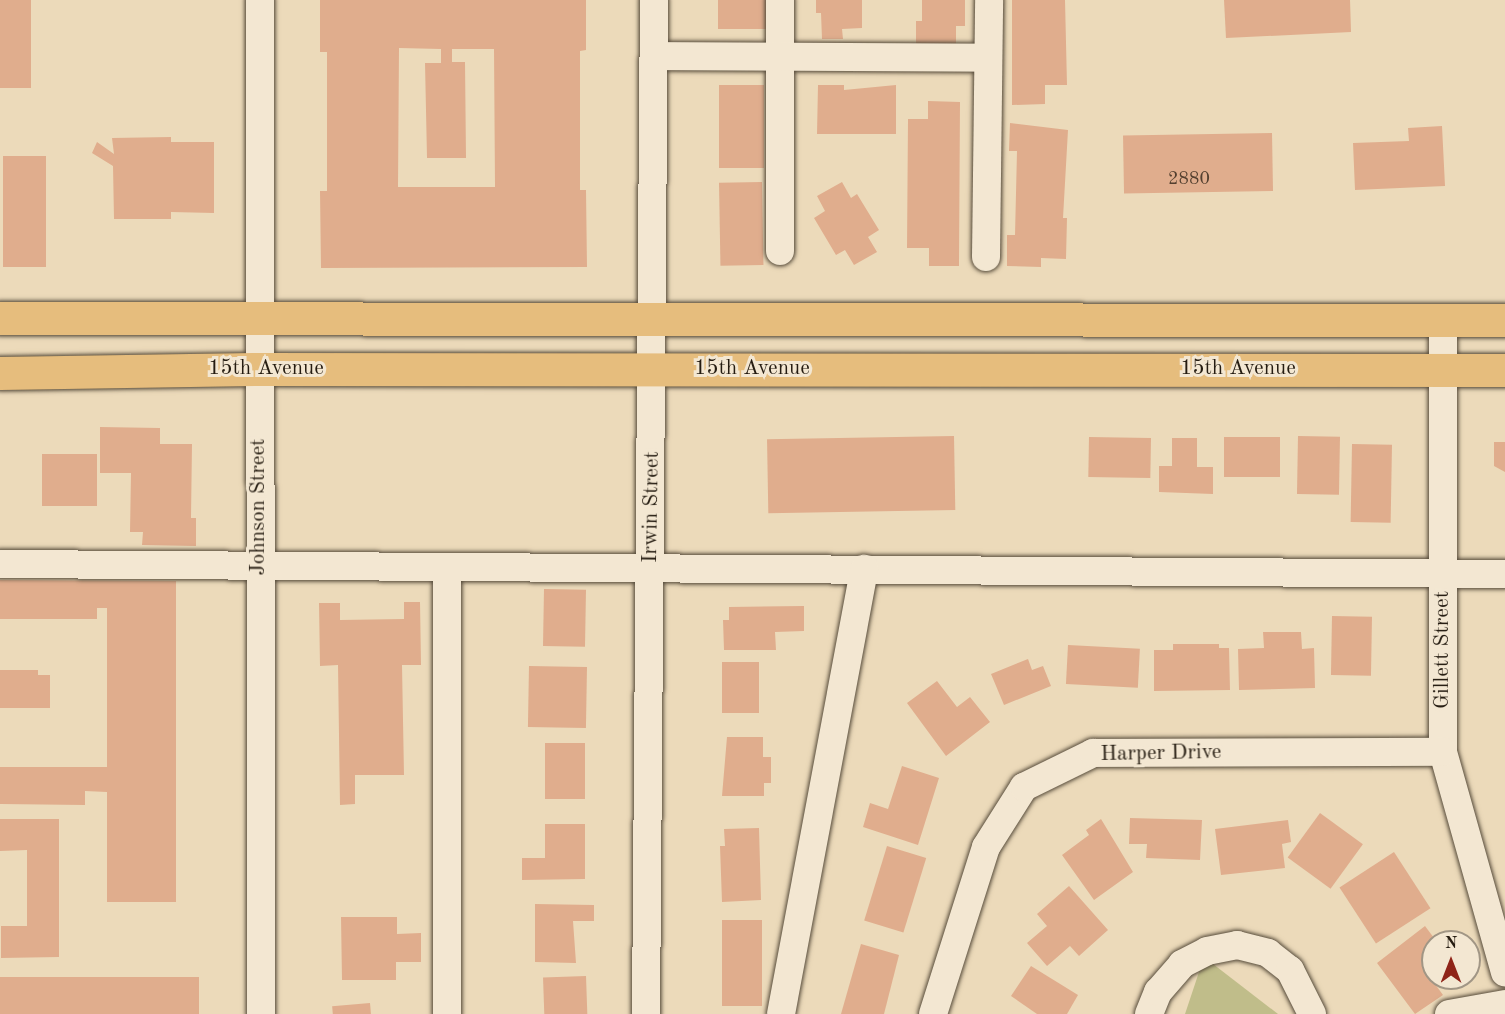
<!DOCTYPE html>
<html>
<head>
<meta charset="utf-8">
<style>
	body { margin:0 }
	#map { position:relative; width:1505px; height:1014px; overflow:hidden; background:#ecdaba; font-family:"Old Standard TT",serif }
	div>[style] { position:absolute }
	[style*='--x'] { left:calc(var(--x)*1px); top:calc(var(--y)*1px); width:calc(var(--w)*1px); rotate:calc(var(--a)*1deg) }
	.green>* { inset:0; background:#c0bd8a }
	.building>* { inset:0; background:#e0ad8d; transform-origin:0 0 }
	.roads { filter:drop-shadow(0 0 2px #574c3b) drop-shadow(0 0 2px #574c3b) }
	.minor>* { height:28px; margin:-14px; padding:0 14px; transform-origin:14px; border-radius:14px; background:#f3e7d2 }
	.major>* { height:33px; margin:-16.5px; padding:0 16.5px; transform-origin:16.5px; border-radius:16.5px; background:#e6bd7d }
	span { translate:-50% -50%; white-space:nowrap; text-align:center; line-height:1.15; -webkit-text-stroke:6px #f3e7d2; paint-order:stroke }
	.number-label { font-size:18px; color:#544030 }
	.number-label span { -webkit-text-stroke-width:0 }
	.street-label { font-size:21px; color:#251c11 }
	.north { position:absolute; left:1421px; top:930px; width:60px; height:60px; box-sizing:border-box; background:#f3e7d2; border:2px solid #a19685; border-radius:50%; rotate:0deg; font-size:16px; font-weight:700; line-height:24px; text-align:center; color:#251c11 }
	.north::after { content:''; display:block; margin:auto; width:21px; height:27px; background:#8f2418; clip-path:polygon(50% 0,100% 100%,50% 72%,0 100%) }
</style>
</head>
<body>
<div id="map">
	<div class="green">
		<div style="clip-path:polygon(1204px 957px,1278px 1014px,1185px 1014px)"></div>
	</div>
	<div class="building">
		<div style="left:0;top:0;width:31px;height:88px"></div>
		<div style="clip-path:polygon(evenodd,320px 0,586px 0,586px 50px,580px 51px,580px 190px,586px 190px,587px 267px,321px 268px,320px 191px,327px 191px,327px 52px,320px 52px,320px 0,399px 48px,441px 49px,441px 63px,425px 63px,427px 158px,466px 158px,465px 62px,452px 62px,452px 49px,494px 49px,495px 187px,398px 187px,399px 48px)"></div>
		<div style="left:718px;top:0;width:48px;height:29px"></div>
		<div style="clip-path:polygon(816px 0,862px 0,862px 28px,842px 29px,843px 39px,822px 39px,821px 13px,816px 13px)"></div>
		<div style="clip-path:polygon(922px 0,965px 0,965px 26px,956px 26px,956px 51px,916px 51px,916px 21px,922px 21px)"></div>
		<div style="clip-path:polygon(1012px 0,1065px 0,1067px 85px,1045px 85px,1045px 104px,1012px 105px)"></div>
		<div style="clip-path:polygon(1224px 0,1350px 0,1351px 32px,1226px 38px)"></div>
		<div style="left:719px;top:85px;width:45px;height:83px"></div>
		<div style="clip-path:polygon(818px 85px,844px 85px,844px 90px,896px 85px,896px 134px,817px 134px)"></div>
		<div style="clip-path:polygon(928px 101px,960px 102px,959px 266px,929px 266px,929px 248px,907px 248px,908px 119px,928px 119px)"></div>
		<div style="clip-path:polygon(1010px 123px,1068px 130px,1063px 218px,1067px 218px,1066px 259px,1041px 258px,1041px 267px,1007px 266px,1007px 235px,1015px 235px,1017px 151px,1009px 151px)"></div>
		<div style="clip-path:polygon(1442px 126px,1445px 186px,1355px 190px,1353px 143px,1409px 141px,1408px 128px)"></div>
		<div style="left:1272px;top:133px;width:58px;height:149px;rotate:89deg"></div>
		<div style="clip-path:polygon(171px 137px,171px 142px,214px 142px,214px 213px,171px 212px,171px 219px,114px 219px,113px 166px,92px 153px,97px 142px,114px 154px,112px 138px)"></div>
		<div style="left:3px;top:156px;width:43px;height:111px"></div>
		<div style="left:762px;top:182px;width:83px;height:43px;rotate:89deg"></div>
		<div style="clip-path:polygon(842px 182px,851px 198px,857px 194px,879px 230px,868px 237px,877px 252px,854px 265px,845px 250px,836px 255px,814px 218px,825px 211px,817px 196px)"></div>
		<div style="clip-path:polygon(100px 427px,160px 428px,160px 444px,192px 444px,191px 518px,196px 518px,196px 546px,142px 545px,143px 532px,130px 532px,131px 473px,100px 473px)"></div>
		<div style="left:954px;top:436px;width:74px;height:187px;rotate:89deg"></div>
		<div style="left:1298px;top:436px;width:42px;height:58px;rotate:1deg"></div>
		<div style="left:1089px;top:437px;width:62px;height:40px;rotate:1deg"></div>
		<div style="left:1224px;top:437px;width:56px;height:40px"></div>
		<div style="clip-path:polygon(1172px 438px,1197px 438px,1197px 467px,1213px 467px,1213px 494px,1159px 492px,1159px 466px,1172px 466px)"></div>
		<div style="clip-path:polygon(1494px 442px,1505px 442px,1505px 472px,1494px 466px)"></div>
		<div style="left:1352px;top:444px;width:40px;height:78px;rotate:1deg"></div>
		<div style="left:42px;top:454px;width:55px;height:52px"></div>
		<div style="clip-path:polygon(0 580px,176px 581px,176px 902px,107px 902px,107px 792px,85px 791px,85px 805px,0 804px,0 767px,107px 767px,107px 608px,97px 608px,97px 619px,0 619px)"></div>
		<div style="left:544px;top:589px;width:42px;height:57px;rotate:1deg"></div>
		<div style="clip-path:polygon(404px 602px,420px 602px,421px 665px,402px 665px,404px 775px,355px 775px,355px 804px,340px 805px,338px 665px,320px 666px,319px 603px,340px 603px,340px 620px,404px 619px)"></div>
		<div style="clip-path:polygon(804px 606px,804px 631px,775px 632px,776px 650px,724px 650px,723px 620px,729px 620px,729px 607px)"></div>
		<div style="left:1332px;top:616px;width:40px;height:59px;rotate:1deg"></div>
		<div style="clip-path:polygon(1263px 632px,1301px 632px,1302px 649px,1314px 648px,1315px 688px,1239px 690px,1238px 649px,1264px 648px)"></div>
		<div style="clip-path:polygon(1173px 644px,1219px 644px,1219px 648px,1229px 648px,1230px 690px,1154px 691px,1154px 650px,1173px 650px)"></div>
		<div style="left:1068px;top:645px;width:72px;height:39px;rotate:3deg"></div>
		<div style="clip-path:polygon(1028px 659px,1032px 670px,1043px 666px,1051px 686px,1004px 705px,991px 674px)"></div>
		<div style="left:722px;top:662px;width:37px;height:51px"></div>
		<div style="left:529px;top:666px;width:58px;height:61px;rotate:1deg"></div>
		<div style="clip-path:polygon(0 670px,38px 670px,38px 675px,50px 675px,50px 708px,0 708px)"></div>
		<div style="clip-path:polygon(937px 681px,957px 707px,970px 697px,990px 722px,946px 756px,907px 703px)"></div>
		<div style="clip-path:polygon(727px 737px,763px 737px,763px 757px,771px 757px,771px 783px,764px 783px,764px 796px,722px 796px)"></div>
		<div style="left:545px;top:743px;width:40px;height:56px"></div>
		<div style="clip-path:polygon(902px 766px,939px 778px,918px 845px,863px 827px,870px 803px,888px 809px)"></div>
		<div style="left:1320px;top:813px;width:53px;height:55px;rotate:36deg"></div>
		<div style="clip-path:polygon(1130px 818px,1202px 820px,1200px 860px,1146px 858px,1147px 844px,1129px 844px)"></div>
		<div style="clip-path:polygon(0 819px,59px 819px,59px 957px,1px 958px,1px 926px,27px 926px,27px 850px,0 851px)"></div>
		<div style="clip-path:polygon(1101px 819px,1133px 872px,1094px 900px,1062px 855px,1089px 835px,1086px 830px)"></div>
		<div style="clip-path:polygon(1288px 820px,1291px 842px,1282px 844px,1285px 868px,1221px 875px,1215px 829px)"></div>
		<div style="clip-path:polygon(545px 824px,585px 824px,585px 879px,522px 880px,522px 858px,545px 858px)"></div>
		<div style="clip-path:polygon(759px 828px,761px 900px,722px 902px,720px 846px,725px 846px,724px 829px)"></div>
		<div style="left:887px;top:846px;width:41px;height:78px;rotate:17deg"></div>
		<div style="left:1394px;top:852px;width:67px;height:65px;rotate:57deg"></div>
		<div style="clip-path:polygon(1069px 886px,1108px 930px,1079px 956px,1070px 946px,1047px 966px,1027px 943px,1047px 926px,1037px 914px)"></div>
		<div style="clip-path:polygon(535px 904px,594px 905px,594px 921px,573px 921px,576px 963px,535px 962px)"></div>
		<div style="clip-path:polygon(341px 917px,397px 917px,397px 934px,421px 933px,421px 962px,396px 962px,396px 980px,342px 980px)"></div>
		<div style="left:722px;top:920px;width:40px;height:86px"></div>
		<div style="clip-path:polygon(1425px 926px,1437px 942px,1433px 942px,1433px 969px,1427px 973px,1443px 995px,1415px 1014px,1377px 963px)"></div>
		<div style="clip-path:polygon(861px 944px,899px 955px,884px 1014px,841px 1014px)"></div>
		<div style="clip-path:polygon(1031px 966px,1078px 995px,1067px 1014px,1037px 1014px,1011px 996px)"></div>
		<div style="left:586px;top:976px;width:38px;height:43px;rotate:88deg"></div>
		<div style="left:0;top:977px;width:199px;height:37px"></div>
		<div style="left:370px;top:1003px;width:11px;height:38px;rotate:85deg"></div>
	</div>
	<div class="roads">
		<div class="minor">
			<div style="--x:260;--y:0;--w:1014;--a:89.94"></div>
			<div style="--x:780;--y:0;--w:251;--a:90"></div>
			<div style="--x:654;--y:56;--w:334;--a:0.3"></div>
			<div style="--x:986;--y:257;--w:257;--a:-89.3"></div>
			<div style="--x:1443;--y:320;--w:432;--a:90"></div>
			<div style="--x:1443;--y:752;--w:229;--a:74.3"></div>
			<div style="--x:0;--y:564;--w:1505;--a:0.38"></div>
			<div style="--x:447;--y:567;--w:447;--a:90"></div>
			<div style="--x:646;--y:1014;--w:1014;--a:-89.55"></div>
			<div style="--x:781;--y:1014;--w:453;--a:-79.4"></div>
			<div style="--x:933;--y:1014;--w:175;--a:-72.4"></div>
			<div style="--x:986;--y:847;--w:71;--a:-57.7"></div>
			<div style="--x:1024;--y:787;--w:77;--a:-26.2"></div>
			<div style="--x:1093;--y:753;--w:350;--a:-0.2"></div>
			<div style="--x:1149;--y:1014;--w:24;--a:-68"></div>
			<div style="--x:1158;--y:992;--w:37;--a:-49"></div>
			<div style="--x:1182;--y:964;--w:28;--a:-27"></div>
			<div style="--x:1207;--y:951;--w:31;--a:-11"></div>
			<div style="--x:1237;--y:945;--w:32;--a:14"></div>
			<div style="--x:1268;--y:953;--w:28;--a:38"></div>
			<div style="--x:1290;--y:970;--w:49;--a:63.4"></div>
			<div style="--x:1449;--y:1014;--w:57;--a:-10.1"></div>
		</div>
		<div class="major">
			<div style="--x:0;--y:318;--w:1505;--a:0.08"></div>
			<div style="--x:0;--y:373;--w:254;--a:-0.9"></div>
			<div style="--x:254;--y:369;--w:1251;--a:0.05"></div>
		</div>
	</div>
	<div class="number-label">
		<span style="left:1189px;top:179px">2880</span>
	</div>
	<div class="street-label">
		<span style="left:266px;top:369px">15th Avenue</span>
		<span style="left:752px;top:369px">15th Avenue</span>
		<span style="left:1238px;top:369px">15th Avenue</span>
		<span style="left:259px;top:507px;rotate:-90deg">Johnson Street</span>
		<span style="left:652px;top:507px;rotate:-89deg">Irwin Street</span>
		<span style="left:1443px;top:650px;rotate:-90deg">Gillett Street</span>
		<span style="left:1161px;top:754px;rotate:-1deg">Harper Drive</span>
	</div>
	<div class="north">N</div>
</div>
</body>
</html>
